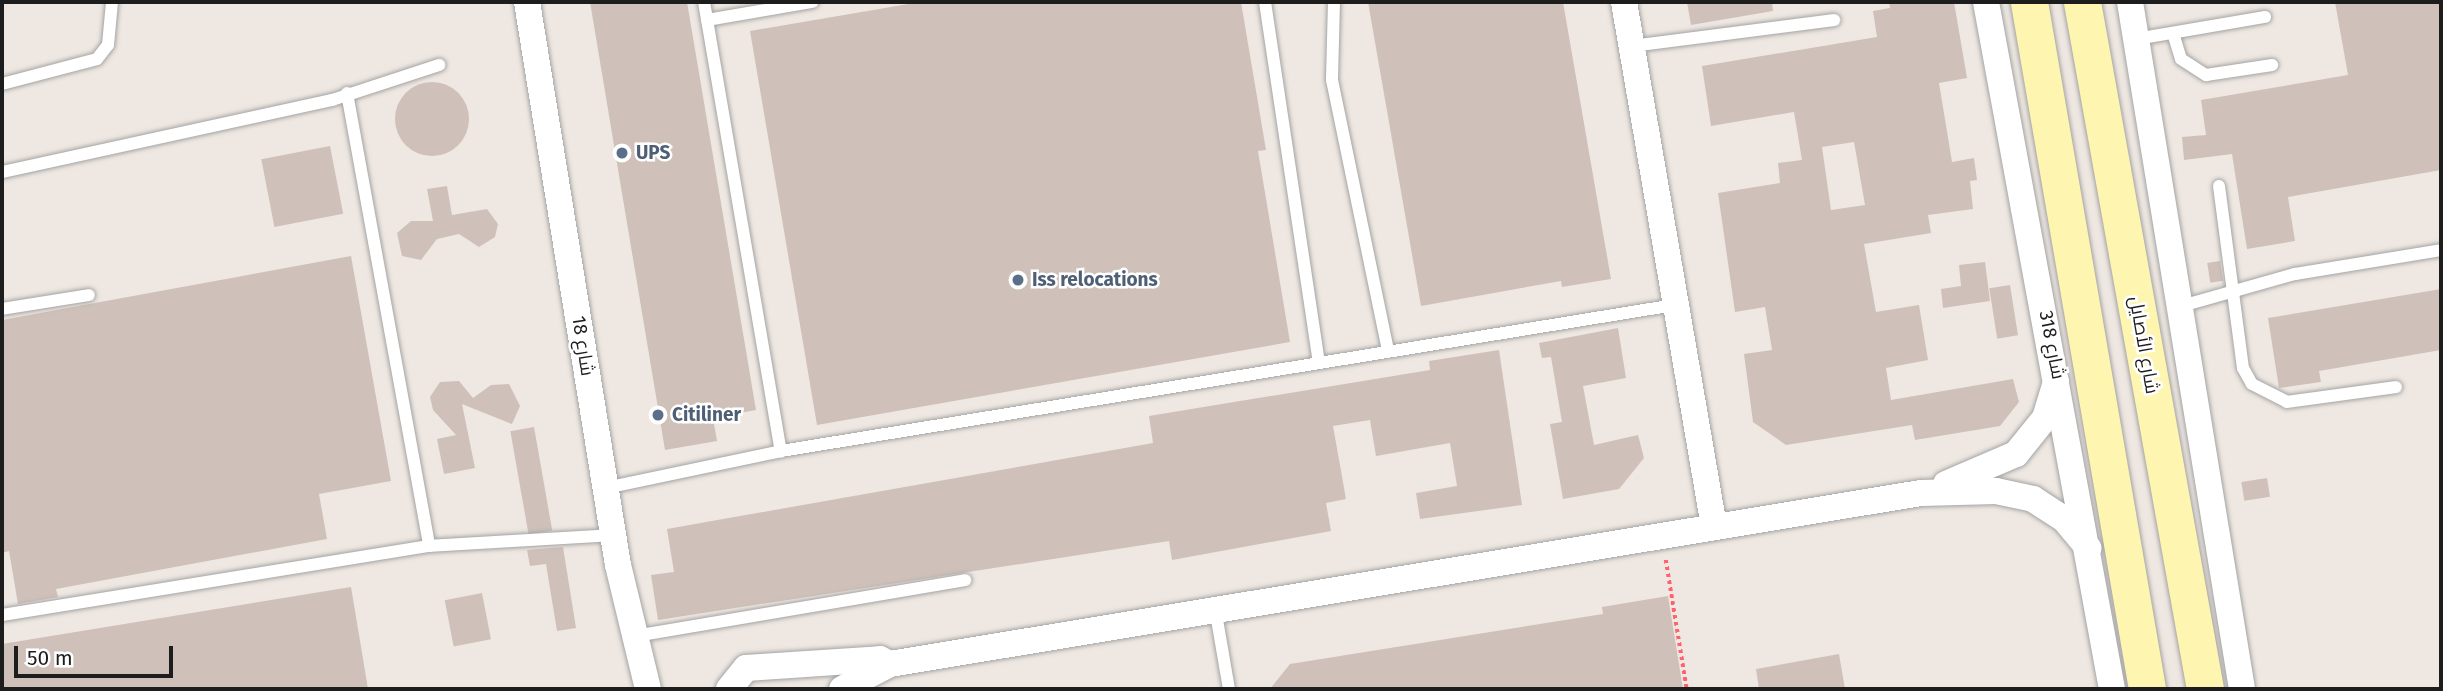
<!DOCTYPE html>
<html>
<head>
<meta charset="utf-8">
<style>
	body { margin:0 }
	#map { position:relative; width:2443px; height:691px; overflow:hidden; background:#efe8e2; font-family:"Fira Sans",Cairo,sans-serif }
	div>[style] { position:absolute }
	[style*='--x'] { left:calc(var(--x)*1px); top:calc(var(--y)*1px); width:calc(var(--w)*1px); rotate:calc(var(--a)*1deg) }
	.building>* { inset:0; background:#cfc0ba; transform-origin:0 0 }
	.round { border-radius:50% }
	.path>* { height:3.5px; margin-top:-1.75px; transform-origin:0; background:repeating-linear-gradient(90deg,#ff626c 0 3.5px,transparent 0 7px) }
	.roads { filter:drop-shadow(0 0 2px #a4a4a4) drop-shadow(0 0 2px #a4a4a4) }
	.service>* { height:12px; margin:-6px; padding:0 6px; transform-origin:6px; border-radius:6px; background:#fff }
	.minor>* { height:26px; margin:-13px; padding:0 13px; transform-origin:13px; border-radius:13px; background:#fff }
	.secondary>* { height:37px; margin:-18.5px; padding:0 18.5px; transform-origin:18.5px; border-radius:18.5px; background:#fef5b0 }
	.dots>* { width:19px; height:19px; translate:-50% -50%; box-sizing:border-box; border:4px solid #fff; border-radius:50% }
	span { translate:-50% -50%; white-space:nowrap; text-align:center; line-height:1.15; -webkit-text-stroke:5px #fff; paint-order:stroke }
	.service-label { font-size:19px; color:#4e5e75; font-weight:700 }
	.left { translate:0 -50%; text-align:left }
	.street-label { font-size:19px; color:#1d1d1d }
	.frame { position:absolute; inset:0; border:4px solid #1d1d1d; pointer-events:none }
	.scale { position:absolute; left:14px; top:646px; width:159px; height:32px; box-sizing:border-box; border:4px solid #1d1d1d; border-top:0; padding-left:9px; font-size:21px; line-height:24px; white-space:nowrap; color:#1d1d1d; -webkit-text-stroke:5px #fff; paint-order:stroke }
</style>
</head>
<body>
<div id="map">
	<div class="building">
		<div style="clip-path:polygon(590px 2px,687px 2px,756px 410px,713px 418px,717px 441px,665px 450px)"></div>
		<div style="clip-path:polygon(920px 2px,1241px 2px,1266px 150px,1258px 151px,1290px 342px,817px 425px,750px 31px)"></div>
		<div style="clip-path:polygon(1368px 2px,1563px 2px,1611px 279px,1562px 287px,1561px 281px,1421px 306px)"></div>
		<div style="clip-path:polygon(1687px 2px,1772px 2px,1773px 11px,1691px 25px)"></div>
		<div style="clip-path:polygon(evenodd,1889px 2px,1954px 2px,1967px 78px,1939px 83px,1952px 162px,1974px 158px,1977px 180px,1970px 181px,1973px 209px,1928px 215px,1931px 233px,1864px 244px,1876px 312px,1919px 305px,1928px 360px,1886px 368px,1891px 400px,2013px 379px,2019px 402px,2000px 426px,1915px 440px,1912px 425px,1786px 445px,1753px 422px,1744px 354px,1772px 350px,1765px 307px,1735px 312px,1718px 193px,1780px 183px,1778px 163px,1802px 160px,1794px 112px,1711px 126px,1702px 66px,1877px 37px,1873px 11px,1890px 8px,1889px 2px,1854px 142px,1865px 205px,1831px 210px,1822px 147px,1854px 142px)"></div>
		<div style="clip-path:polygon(2335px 2px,2441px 2px,2441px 170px,2288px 197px,2295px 241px,2247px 249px,2232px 154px,2184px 160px,2182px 137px,2206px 135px,2201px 100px,2348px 75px)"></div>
		<div class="round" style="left:395px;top:82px;width:74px;height:74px"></div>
		<div style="left:330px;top:146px;width:69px;height:70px;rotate:79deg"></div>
		<div style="clip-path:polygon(447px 186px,452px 215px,487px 209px,498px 224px,495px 237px,479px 247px,459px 234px,437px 239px,421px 260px,402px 256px,397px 233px,411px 221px,433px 221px,427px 189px)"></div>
		<div style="clip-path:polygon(351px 256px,391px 481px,319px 494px,327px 539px,56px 589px,58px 597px,18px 604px,9px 551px,2px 553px,2px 320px)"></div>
		<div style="left:2220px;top:261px;width:20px;height:13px;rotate:81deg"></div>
		<div style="clip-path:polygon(1985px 262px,1990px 301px,1943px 308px,1941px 289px,1961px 286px,1959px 265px)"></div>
		<div style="left:2010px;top:285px;width:51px;height:21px;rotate:81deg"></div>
		<div style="clip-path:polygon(2441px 289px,2441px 350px,2319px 371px,2321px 382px,2279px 388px,2268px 318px)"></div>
		<div style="clip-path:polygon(1618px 328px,1626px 378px,1583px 386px,1594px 445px,1638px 435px,1644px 458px,1619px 489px,1563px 499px,1550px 424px,1562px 422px,1551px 357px,1542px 358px,1539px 343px)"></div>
		<div style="clip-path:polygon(1499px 350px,1522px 505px,1420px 519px,1416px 493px,1457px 486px,1450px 443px,1376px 456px,1370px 420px,1333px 426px,1346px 499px,1326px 503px,1331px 531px,1172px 560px,1169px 541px,658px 620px,651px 575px,674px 572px,667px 529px,1153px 443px,1149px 416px,1430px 370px,1429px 361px)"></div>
		<div style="clip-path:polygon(459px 381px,473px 398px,491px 385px,509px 384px,520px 406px,512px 424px,462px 404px,475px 468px,444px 474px,437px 439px,456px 435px,433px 410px,430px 397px,440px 382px)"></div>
		<div style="left:534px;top:427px;width:105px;height:24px;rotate:80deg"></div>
		<div style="left:2267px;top:478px;width:19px;height:26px;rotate:81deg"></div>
		<div style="clip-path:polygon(563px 547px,576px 628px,557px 631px,546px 564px,530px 566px,527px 550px)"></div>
		<div style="clip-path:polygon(351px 587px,368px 689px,2px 689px,2px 644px)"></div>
		<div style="left:482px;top:593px;width:47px;height:38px;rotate:79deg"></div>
		<div style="clip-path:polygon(1668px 596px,1683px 689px,1270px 689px,1290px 664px,1603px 614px,1602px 607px)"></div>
		<div style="clip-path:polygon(1839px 654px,1845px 689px,1759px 689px,1756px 669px)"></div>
	</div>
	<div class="path">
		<div style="--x:1666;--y:560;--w:131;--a:80.8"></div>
	</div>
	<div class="roads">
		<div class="service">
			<div style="--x:704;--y:2;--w:456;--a:80.3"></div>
			<div style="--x:1265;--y:2;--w:364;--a:81.5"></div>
			<div style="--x:1334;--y:2;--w:78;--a:91.5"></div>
			<div style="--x:1332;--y:80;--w:277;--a:78.3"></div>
			<div style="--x:707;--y:20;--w:107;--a:-9.7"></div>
			<div style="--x:2173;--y:33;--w:27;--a:73"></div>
			<div style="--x:2181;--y:59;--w:30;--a:33"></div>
			<div style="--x:2206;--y:75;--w:67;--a:-8.6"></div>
			<div style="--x:2136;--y:39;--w:131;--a:-9.7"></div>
			<div style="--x:1632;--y:46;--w:204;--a:-7.3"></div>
			<div style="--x:2;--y:84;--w:98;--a:-14.7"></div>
			<div style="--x:97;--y:59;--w:18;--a:-52"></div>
			<div style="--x:108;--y:45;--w:43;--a:-84.7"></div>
			<div style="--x:347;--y:93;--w:460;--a:79.7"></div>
			<div style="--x:2;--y:172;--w:338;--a:-12.3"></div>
			<div style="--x:332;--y:100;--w:113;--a:-18.1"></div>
			<div style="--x:2219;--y:186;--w:184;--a:82.5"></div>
			<div style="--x:2243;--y:368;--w:18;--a:61"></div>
			<div style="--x:2252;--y:384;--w:39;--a:27"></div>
			<div style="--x:2287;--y:402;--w:110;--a:-7.8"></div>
			<div style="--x:2178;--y:307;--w:122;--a:-15.8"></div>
			<div style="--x:2295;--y:274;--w:148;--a:-9.3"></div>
			<div style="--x:2;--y:309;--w:88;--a:-9.1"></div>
			<div style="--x:606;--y:488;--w:179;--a:-11.9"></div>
			<div style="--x:781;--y:451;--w:906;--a:-9.28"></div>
			<div style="--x:1215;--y:608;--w:82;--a:80.2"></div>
			<div style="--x:2;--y:615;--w:433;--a:-9.2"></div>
			<div style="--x:429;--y:546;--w:184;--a:-3.4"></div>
			<div style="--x:635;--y:636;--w:335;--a:-9.6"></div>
		</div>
		<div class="minor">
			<div style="--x:527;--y:2;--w:570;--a:80.82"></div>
			<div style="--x:618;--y:565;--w:128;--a:76.4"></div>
			<div style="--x:1624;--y:2;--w:533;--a:80.27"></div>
			<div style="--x:1986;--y:2;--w:698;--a:79.61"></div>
			<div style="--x:2130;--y:2;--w:696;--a:80.74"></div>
			<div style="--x:1946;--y:484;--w:76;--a:-23.2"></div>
			<div style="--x:2016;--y:454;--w:46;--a:-51.1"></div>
			<div style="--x:2045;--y:418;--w:38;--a:-73"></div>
			<div style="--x:890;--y:664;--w:1045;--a:-9.42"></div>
			<div style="--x:1921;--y:493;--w:75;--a:-1.5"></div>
			<div style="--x:1996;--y:491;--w:38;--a:12"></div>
			<div style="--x:2033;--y:499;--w:37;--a:33"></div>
			<div style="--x:2064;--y:519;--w:38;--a:50"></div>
			<div style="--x:729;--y:689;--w:27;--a:-51"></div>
			<div style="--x:746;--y:668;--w:134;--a:-3.8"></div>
			<div style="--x:880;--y:659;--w:11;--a:27"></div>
			<div style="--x:890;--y:664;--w:54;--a:152.5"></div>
		</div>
		<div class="secondary">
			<div style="--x:2029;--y:2;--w:697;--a:80.25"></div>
			<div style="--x:2082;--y:2;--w:698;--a:79.85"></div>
		</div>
	</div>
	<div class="dots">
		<div style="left:622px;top:153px;background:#5c6f8a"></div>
		<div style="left:1018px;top:280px;background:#5c6f8a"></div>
		<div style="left:658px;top:415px;background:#5c6f8a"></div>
	</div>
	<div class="service-label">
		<span class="left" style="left:636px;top:153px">UPS</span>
		<span class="left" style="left:1032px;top:280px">Iss relocations</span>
		<span class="left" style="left:672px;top:415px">Citiliner</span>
	</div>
	<div class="street-label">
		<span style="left:2052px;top:345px;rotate:79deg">شارع 318</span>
		<span style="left:2144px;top:345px;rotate:80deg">شارع الأصايل</span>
		<span style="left:583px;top:346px;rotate:81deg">شارع 18</span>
	</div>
	<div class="frame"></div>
	<div class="scale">50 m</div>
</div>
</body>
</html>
